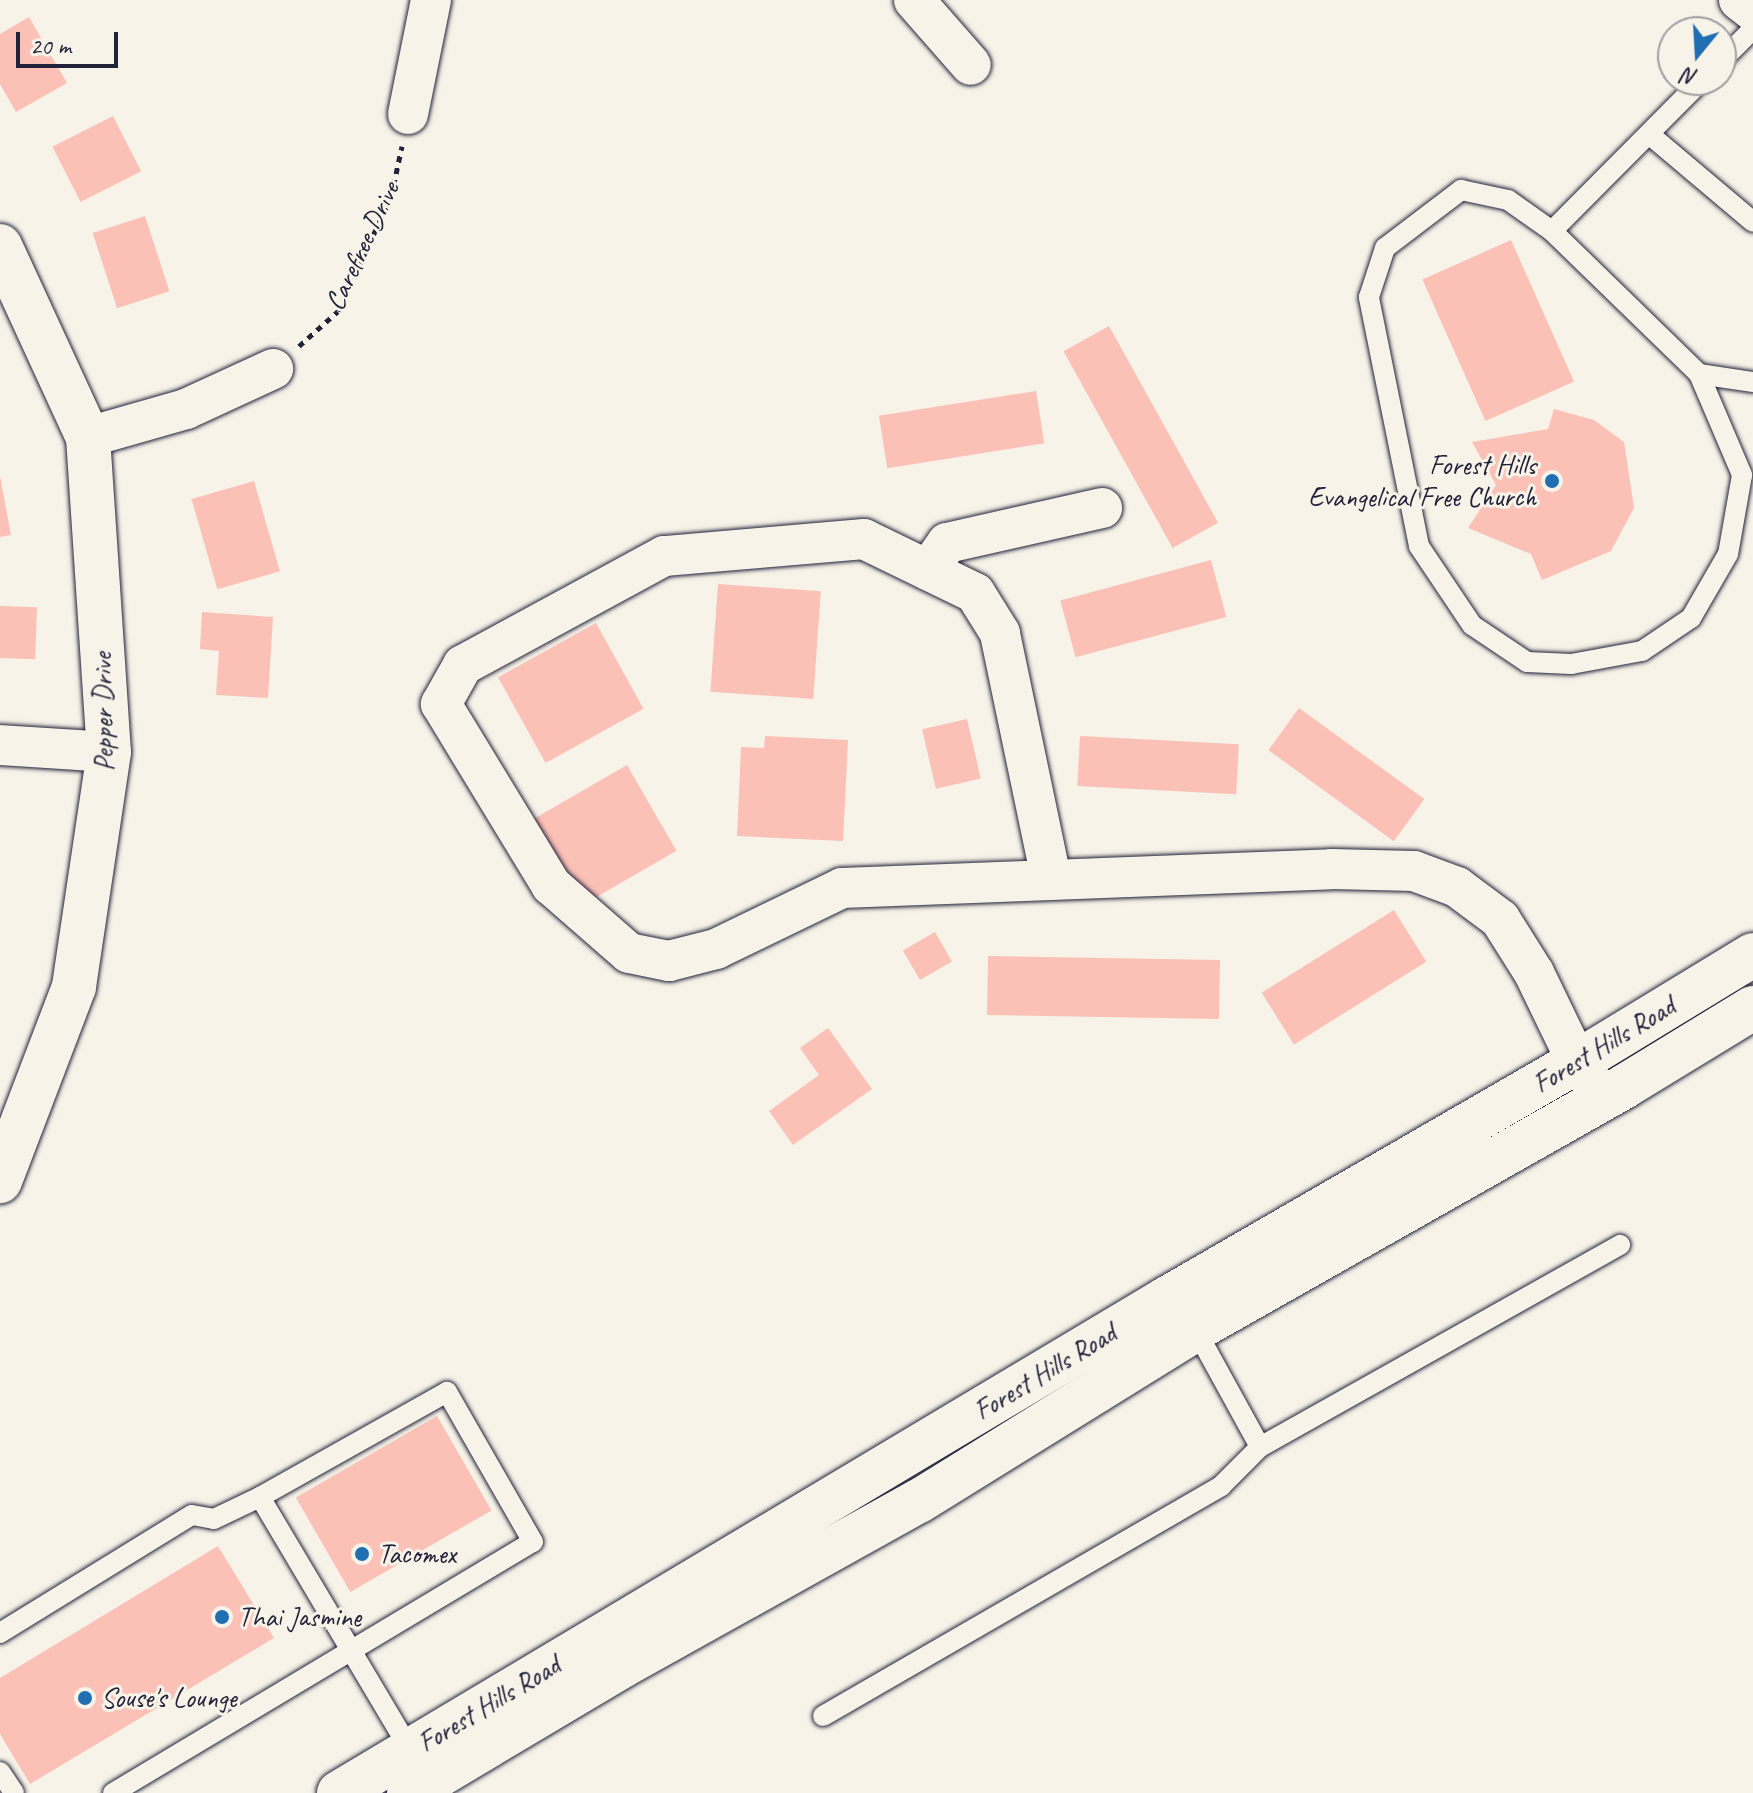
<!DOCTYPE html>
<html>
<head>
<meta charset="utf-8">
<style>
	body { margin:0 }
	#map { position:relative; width:1753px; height:1793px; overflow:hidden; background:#f7f3e8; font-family:Caveat,sans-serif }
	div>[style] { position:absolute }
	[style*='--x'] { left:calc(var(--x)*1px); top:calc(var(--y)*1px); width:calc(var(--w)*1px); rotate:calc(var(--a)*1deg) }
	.building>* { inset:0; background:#fbc0b6; transform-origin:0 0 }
	.path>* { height:5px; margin-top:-2.5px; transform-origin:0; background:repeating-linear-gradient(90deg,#22223b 0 6px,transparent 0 12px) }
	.roads { filter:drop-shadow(0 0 2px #22223b) drop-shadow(0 0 2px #22223b) }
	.lane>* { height:20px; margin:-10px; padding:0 10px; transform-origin:10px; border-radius:10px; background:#f7f3e8 }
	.street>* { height:40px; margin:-20px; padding:0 20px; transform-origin:20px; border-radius:20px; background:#f7f3e8 }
	.secondary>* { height:44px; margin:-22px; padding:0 22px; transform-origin:22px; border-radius:22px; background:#f7f3e8 }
	.dots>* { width:22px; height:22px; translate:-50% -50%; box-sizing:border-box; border:4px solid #f7f3e8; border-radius:50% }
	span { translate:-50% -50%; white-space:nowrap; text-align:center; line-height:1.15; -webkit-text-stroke:6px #f7f3e8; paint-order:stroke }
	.street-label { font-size:28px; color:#22223b }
	.poi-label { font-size:28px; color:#22223b }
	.right { translate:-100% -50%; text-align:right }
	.left { translate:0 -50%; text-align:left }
	.north { position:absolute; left:1657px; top:16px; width:80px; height:80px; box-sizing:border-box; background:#f7f3e8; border:2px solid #a29fa3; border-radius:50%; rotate:198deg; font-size:22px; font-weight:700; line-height:32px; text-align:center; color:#22223b }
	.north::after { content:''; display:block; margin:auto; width:28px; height:36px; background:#1f6fb2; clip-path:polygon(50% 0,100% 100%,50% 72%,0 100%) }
	.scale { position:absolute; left:16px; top:32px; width:102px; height:36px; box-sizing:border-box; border:4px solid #22223b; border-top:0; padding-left:10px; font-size:24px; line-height:28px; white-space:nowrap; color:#22223b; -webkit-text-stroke:6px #f7f3e8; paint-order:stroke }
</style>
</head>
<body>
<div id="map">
	<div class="building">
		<div style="clip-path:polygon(29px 17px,67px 83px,16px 112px,0 84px,0 34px)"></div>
		<div style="left:113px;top:116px;width:62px;height:68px;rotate:63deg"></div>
		<div style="left:145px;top:216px;width:79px;height:55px;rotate:72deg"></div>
		<div style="left:1511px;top:240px;width:155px;height:97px;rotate:66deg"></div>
		<div style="left:1109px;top:326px;width:225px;height:52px;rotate:61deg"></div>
		<div style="left:1036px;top:391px;width:53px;height:159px;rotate:81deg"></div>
		<div style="clip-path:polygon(1554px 409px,1594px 420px,1624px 442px,1634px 508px,1611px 551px,1542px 580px,1531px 554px,1468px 528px,1496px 485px,1472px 442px,1548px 429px)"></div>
		<div style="clip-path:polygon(0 476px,11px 535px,0 537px)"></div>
		<div style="left:254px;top:481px;width:94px;height:65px;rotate:74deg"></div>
		<div style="left:1211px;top:560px;width:59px;height:156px;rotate:75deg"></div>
		<div style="left:718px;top:584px;width:103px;height:108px;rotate:4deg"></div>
		<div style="left:0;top:606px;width:37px;height:52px;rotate:2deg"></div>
		<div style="clip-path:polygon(202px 612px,273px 617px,268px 698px,216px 695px,219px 651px,200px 649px)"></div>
		<div style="left:596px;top:623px;width:98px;height:112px;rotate:61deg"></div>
		<div style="left:1299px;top:708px;width:155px;height:52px;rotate:36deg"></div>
		<div style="left:967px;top:719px;width:61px;height:46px;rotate:77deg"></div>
		<div style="clip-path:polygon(765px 736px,848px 740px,843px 841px,737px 836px,741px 747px,764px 748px)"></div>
		<div style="left:1080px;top:736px;width:159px;height:50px;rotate:3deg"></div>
		<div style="left:627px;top:765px;width:99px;height:111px;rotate:60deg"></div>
		<div style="left:1394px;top:910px;width:61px;height:156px;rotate:58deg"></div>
		<div style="left:935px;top:932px;width:34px;height:37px;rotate:60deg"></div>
		<div style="left:988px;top:956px;width:232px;height:59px;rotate:1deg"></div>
		<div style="clip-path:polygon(828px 1028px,872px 1089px,793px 1145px,769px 1111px,819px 1075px,800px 1048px)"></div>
		<div style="left:437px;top:1416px;width:109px;height:163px;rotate:60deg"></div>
		<div style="clip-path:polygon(218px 1546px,274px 1638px,30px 1784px,0 1734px,0 1678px)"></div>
	</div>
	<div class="path">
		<div style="--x:299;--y:346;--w:52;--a:-41.9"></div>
		<div style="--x:338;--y:311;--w:126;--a:-65.1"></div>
		<div style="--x:391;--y:197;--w:52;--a:-77.8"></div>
	</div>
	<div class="roads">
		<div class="lane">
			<div style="--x:1721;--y:61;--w:45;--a:-45"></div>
			<div style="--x:1649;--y:134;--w:136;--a:40.2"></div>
			<div style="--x:1461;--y:190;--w:48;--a:12"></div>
			<div style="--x:1508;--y:200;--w:54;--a:35.2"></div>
			<div style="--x:1552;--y:231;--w:205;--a:44.2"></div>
			<div style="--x:1699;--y:374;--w:110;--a:66.9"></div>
			<div style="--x:1742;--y:475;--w:80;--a:100"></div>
			<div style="--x:1728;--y:554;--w:74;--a:120"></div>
			<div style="--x:1691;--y:618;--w:59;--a:146"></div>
			<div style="--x:1642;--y:651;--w:72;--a:169.6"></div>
			<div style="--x:1571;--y:664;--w:44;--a:-177.4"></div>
			<div style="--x:1527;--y:662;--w:66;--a:-146.1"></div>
			<div style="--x:1472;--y:625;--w:95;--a:-123.9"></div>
			<div style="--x:1419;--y:546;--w:254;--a:-101.4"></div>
			<div style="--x:1369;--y:297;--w:52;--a:-71.9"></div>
			<div style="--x:1385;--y:248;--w:96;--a:-37.3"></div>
			<div style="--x:1552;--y:231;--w:213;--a:-45.2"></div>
			<div style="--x:1699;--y:374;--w:55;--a:8.4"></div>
			<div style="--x:1193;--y:1325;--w:139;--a:61.2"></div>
			<div style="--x:1260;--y:1447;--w:413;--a:-29.3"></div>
			<div style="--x:0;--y:1633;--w:225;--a:-31.6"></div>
			<div style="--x:192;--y:1515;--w:22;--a:10"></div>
			<div style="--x:214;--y:1519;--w:51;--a:-25.6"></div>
			<div style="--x:260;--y:1497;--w:295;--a:59.3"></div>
			<div style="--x:823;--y:1716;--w:460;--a:-30"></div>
			<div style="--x:1221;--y:1486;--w:55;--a:-45"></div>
			<div style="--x:0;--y:1772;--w:25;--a:56"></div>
			<div style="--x:113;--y:1793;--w:489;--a:-30.9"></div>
			<div style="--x:533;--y:1542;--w:173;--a:-119.8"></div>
			<div style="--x:447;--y:1392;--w:214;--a:150.7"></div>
		</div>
		<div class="street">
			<div style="--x:914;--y:0;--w:86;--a:48.8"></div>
			<div style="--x:1739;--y:0;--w:18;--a:38"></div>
			<div style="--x:408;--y:114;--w:116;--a:-78.6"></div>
			<div style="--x:88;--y:437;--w:102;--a:-15.9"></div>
			<div style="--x:186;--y:409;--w:96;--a:-24.7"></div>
			<div style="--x:928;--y:570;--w:33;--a:-55"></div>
			<div style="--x:947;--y:543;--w:159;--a:-12.7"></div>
			<div style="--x:0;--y:745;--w:109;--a:3.7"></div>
			<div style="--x:1051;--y:878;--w:250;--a:-101.8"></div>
			<div style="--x:1000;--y:633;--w:47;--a:-122"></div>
			<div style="--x:975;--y:593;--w:123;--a:-154.1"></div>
			<div style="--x:864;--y:539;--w:201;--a:175.1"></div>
			<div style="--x:664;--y:556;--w:229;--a:151.5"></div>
			<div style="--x:463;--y:665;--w:45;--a:119.4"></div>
			<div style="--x:441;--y:704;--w:212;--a:58.7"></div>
			<div style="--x:551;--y:885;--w:103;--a:41.1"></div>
			<div style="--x:629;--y:953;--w:41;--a:11.3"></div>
			<div style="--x:669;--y:961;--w:49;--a:-14.3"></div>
			<div style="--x:716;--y:949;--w:140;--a:-25.8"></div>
			<div style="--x:842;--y:888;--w:490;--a:-2.2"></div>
			<div style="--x:1332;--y:869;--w:82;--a:1.4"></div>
			<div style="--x:1414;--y:871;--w:46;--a:20.4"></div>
			<div style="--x:1457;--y:887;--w:54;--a:36.7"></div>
			<div style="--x:1500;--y:919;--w:64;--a:57.8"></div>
			<div style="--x:1534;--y:973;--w:99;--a:64.2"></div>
			<div style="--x:1577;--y:1062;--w:34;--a:53"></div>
		</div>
		<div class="secondary">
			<div style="--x:0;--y:246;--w:210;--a:65.3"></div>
			<div style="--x:88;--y:437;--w:316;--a:86.2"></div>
			<div style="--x:109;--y:752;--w:238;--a:98.5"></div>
			<div style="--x:74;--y:987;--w:208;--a:110.9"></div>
			<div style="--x:339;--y:1793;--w:963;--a:-30.85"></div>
			<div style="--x:1166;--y:1299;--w:474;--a:-30"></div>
			<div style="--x:1577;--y:1062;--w:206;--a:-31.3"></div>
			<div style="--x:409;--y:1793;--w:248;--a:-30.8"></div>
			<div style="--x:622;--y:1666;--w:340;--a:-29.1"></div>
			<div style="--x:919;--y:1501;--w:326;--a:-31.8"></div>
			<div style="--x:1196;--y:1329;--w:493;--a:-29.5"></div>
			<div style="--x:1625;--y:1086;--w:150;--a:-31.4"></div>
		</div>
	</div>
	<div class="dots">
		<div style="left:1552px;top:481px;background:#1f6fb2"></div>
		<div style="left:362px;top:1554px;background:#1f6fb2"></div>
		<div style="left:222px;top:1617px;background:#1f6fb2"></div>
		<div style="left:85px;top:1698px;background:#1f6fb2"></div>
	</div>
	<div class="street-label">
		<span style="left:362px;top:246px;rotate:-65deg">Carefree Drive</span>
		<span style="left:103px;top:712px;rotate:-91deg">Pepper Drive</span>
		<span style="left:1604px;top:1045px;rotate:-31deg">Forest Hills Road</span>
		<span style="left:1045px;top:1372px;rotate:-31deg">Forest Hills Road</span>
		<span style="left:489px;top:1704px;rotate:-31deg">Forest Hills Road</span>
	</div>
	<div class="poi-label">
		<span class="right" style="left:1536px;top:481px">Forest Hills<br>Evangelical Free Church</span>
		<span class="left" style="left:378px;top:1554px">Tacomex</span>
		<span class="left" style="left:238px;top:1617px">Thai Jasmine</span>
		<span class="left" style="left:101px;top:1698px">Souse's Lounge</span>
	</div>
	<div class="north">N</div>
	<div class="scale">20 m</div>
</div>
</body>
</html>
